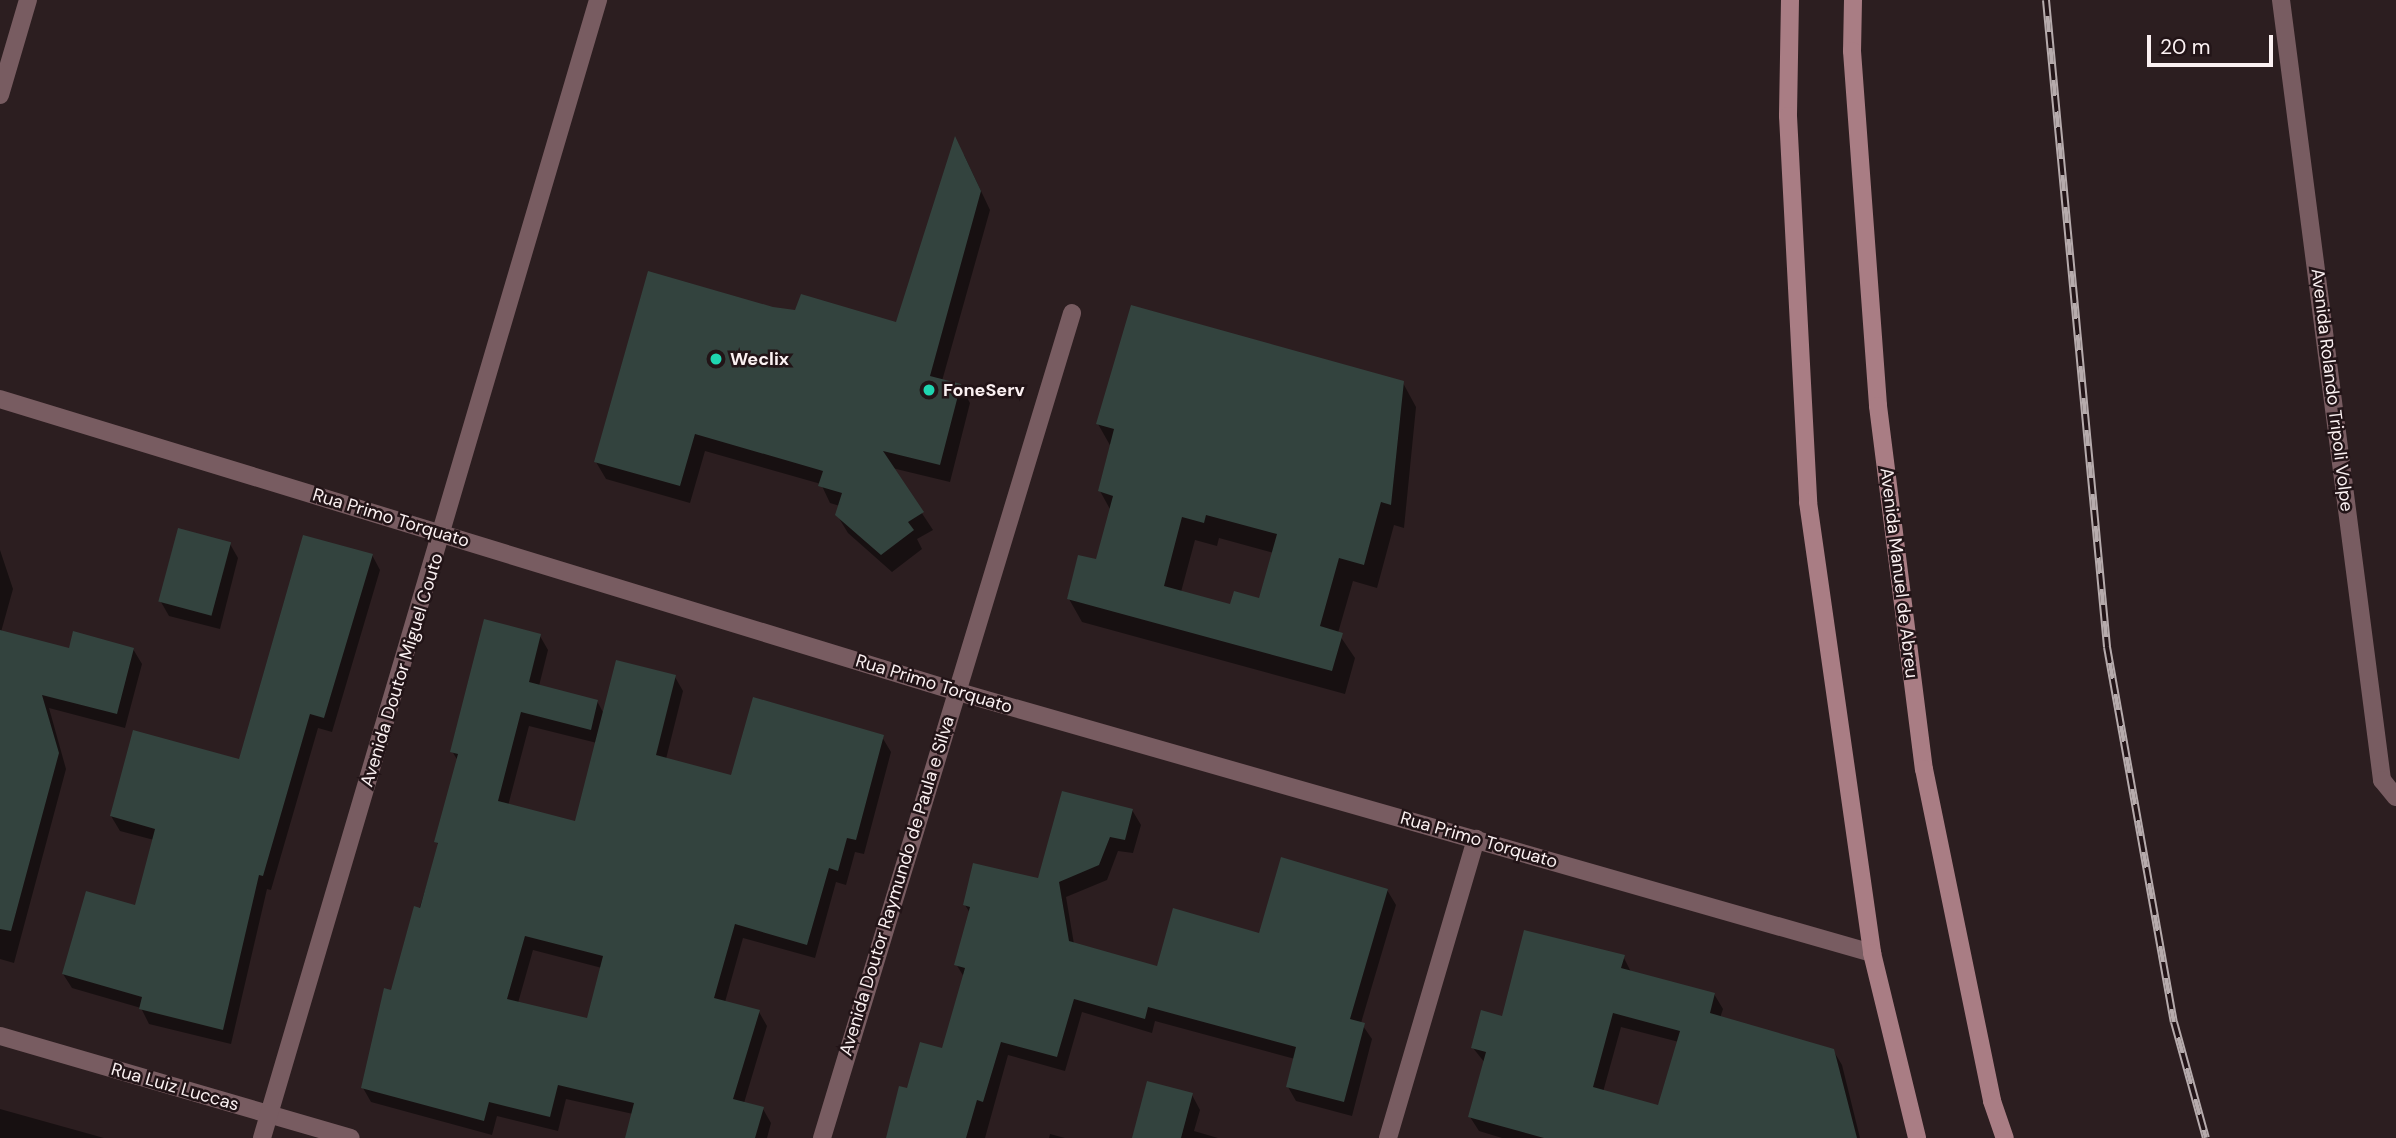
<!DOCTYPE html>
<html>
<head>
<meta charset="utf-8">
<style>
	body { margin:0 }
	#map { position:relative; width:2396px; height:1138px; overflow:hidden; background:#2c1e20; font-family:"DM Sans",sans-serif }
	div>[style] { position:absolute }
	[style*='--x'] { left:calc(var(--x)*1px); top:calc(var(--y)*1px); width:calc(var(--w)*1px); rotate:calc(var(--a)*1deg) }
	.shadow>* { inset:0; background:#0007 }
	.building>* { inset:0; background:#33433e; transform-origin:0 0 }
	.minor>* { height:18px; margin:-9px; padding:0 9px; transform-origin:9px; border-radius:9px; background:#785c61 }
	.secondary>* { height:18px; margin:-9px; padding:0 9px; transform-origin:9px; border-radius:9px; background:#a97d84 }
	.rail>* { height:8px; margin-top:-4px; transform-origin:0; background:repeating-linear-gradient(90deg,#221417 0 16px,#b6abac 0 32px); box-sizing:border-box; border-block:2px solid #b6abac }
	.dots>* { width:19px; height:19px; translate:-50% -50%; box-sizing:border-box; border:4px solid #221417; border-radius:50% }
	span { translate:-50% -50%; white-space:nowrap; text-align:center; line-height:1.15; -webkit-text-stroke:5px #221417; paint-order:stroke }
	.poi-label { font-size:18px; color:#fbf1f2; font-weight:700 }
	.left { translate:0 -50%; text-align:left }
	.street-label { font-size:18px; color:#fbf1f2 }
	.scale { position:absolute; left:2147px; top:35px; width:126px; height:32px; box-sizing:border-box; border:4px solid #fbf1f2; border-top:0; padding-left:9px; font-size:21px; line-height:24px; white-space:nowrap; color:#fbf1f2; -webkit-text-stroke:5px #221417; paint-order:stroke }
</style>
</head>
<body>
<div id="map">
	<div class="shadow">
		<div style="clip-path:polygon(964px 155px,990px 210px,942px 381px,960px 385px,970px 403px,950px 482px,892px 468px,933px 530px,917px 539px,922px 549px,892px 572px,848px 533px,837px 515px,840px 506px,830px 503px,821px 484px,705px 451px,690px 503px,606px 479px,596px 462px,773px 308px,897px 324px)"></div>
		<div style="clip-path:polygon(evenodd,1403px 383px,1416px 407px,1404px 528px,1394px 525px,1377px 588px,1353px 581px,1338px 633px,1355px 658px,1345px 694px,1082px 622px,1069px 599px,1097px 561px,1111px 511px,1100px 491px,1111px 447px,1098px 424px,1403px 383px,1219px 538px,1274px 553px,1260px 601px,1232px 606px,1181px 592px,1195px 540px,1217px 546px,1219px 538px)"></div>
		<div style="clip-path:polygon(230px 544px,238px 558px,220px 629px,169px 616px,161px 602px)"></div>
		<div style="clip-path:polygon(0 550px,13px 589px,1px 632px,70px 650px,133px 649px,142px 664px,125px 728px,49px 708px,66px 769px,14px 963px,0 959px)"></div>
		<div style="clip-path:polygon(372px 555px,380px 570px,332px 732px,318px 728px,271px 890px,267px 889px,231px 1044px,149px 1024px,141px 1008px,72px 988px,63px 974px,136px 907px,154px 840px,120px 831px,111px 816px,241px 762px)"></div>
		<div style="clip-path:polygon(evenodd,540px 636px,548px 650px,539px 686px,597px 701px,604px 714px,675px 677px,683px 691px,666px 759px,732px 777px,882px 737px,891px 752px,864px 854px,855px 852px,846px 885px,836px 882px,815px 958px,743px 938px,725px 1002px,759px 1012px,767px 1026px,744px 1103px,763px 1109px,771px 1123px,767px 1138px,627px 1138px,633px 1114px,566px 1099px,558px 1131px,497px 1116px,492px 1135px,371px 1102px,363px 1088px,439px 846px,436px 841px,458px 761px,452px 751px,540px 636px,529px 726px,597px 743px,576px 823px,508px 806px,529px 726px,540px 636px,533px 950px,602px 968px,588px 1020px,518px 1003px,533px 950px)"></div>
		<div style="clip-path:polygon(1132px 810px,1141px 825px,1133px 853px,1118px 851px,1107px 880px,1066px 897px,1074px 944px,1158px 968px,1387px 890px,1396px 905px,1361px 1023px,1372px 1039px,1352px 1116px,1296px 1101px,1288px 1087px,1295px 1059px,1155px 1021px,1152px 1033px,1082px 1012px,1065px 1071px,1008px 1055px,985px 1138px,887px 1138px,908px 1090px,943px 1050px,964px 977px,956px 964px,970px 913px,965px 905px,1040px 880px)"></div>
		<div style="clip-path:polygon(evenodd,1623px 956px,1631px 972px,1714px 994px,1723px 1009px,1720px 1018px,1833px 1050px,1842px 1065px,1860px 1138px,1502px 1138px,1479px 1131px,1470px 1117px,1485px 1063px,1473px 1048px,1504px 1018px,1623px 956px,1621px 1027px,1679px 1042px,1659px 1107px,1603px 1092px,1621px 1027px)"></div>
		<div style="clip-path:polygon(1192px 1095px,1200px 1110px,1194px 1131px,1218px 1138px,1133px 1138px)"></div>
		<div style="clip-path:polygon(0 1109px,104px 1138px,0 1138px)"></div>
		<div style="clip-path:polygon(1050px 1134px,1065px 1138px,1049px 1138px)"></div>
	</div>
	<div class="building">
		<div style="clip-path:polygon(955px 136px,981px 191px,930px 376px,961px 384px,940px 465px,883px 451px,924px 512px,908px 522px,914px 530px,881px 555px,835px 515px,842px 493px,818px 486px,823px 471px,695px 434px,680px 486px,594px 462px,648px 271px,773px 307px,795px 310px,801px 294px,896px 322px)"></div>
		<div style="clip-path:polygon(evenodd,1131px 305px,1404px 381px,1391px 505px,1381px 502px,1364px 565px,1339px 558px,1320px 626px,1343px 633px,1332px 671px,1067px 599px,1078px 555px,1096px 559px,1113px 496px,1098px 491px,1114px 429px,1096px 424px,1131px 305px,1206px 515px,1277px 534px,1259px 598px,1234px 591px,1230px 604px,1164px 586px,1182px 517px,1204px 523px,1206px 515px)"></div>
		<div style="left:178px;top:528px;width:55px;height:76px;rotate:15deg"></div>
		<div style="clip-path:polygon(303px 535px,373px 554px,324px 718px,310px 714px,263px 876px,259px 875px,223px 1030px,139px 1009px,142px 997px,62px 974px,86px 891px,135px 905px,155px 829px,110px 816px,133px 730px,239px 759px)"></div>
		<div style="clip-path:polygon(evenodd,484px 619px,541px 634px,529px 682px,598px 700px,591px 730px,521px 712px,498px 801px,575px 821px,616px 660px,676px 675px,656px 755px,731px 775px,753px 697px,884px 735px,856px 840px,847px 838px,838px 871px,829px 868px,807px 945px,735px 924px,714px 998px,760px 1010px,733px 1099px,764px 1107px,755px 1138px,625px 1138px,634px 1103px,558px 1085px,550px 1117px,489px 1102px,484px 1121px,361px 1088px,384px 988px,391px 990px,414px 906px,420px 908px,438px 843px,434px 842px,458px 754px,450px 752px,484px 619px,525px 936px,603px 956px,587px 1018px,507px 999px,525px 936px)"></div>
		<div style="clip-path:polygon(0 630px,69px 648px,73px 631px,134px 648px,117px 714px,42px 695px,59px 753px,11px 931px,0 929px)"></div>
		<div style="clip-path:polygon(1062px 791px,1133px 809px,1125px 840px,1110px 837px,1099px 865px,1059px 882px,1069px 941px,1157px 966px,1173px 908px,1259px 933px,1281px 857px,1388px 889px,1350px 1019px,1365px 1023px,1344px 1102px,1286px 1087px,1296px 1047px,1148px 1007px,1145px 1019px,1074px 999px,1057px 1057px,1001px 1042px,983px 1102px,977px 1100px,966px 1138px,886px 1138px,899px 1086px,907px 1088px,920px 1042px,942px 1048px,965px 968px,954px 965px,970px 907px,963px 905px,973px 863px,1038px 878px)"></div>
		<div style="clip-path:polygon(evenodd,1524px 930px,1625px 955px,1621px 968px,1715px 993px,1710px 1013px,1834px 1049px,1857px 1138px,1544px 1138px,1468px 1117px,1486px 1052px,1471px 1048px,1481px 1010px,1502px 1016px,1524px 930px,1613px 1013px,1680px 1031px,1658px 1105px,1593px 1087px,1613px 1013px)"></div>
		<div style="clip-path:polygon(1147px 1081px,1193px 1093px,1181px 1138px,1132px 1138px)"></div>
	</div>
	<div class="minor">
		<div style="--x:2281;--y:0;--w:787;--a:82.62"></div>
		<div style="--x:2382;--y:780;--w:22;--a:51"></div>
		<div style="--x:0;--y:95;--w:99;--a:-73.6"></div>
		<div style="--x:0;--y:399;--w:999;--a:17"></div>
		<div style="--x:955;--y:691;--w:954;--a:15.95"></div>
		<div style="--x:0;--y:1036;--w:365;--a:16.2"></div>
		<div style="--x:262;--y:1138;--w:1187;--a:-73.55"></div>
		<div style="--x:822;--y:1138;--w:862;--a:-73.14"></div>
		<div style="--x:1388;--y:1138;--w:312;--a:-73.6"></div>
	</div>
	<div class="secondary">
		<div style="--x:1790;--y:0;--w:116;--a:91"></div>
		<div style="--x:1788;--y:116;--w:387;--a:87"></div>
		<div style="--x:1808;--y:502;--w:456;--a:81.9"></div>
		<div style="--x:1872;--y:953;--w:190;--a:76.3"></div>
		<div style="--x:1853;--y:0;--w:51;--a:91.1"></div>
		<div style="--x:1852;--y:51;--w:356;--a:85.8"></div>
		<div style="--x:1878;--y:406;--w:366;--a:82.8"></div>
		<div style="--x:1924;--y:769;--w:339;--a:78.4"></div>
		<div style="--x:1992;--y:1101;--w:39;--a:71"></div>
	</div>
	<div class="rail">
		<div style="--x:2046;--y:0;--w:650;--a:84.61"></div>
		<div style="--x:2107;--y:647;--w:381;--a:79.9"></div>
		<div style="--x:2174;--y:1022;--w:120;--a:74.6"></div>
	</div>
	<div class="dots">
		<div style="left:716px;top:359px;background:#1fd5b0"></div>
		<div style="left:929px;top:390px;background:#1fd5b0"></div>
	</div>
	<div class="poi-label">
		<span class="left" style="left:730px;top:359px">Weclix</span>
		<span class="left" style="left:943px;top:390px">FoneServ</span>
	</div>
	<div class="street-label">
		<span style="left:2332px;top:390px;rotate:83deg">Avenida Rolando Tripoli Volpe</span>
		<span style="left:391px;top:518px;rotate:17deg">Rua Primo Torquato</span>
		<span style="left:1899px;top:573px;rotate:83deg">Avenida Manuel de Abreu</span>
		<span style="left:402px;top:670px;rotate:-73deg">Avenida Doutor Miguel Couto</span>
		<span style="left:934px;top:684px;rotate:17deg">Rua Primo Torquato</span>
		<span style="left:1479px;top:840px;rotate:16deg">Rua Primo Torquato</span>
		<span style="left:897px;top:886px;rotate:-73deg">Avenida Doutor Raymundo de Paula e Silva</span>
		<span style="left:175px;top:1087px;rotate:16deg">Rua Luiz Luccas</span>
	</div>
	<div class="scale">20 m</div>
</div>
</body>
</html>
